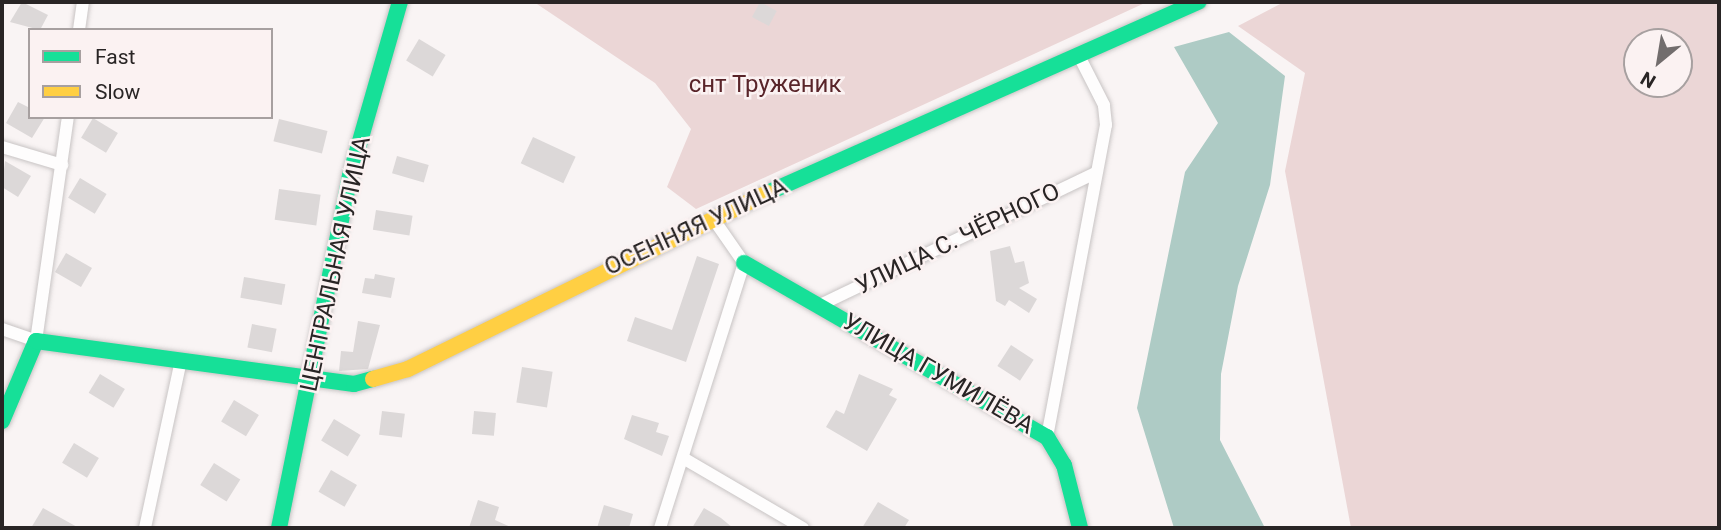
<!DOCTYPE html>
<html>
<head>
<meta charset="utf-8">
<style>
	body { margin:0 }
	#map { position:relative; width:1721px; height:530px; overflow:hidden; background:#f9f4f4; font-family:Roboto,sans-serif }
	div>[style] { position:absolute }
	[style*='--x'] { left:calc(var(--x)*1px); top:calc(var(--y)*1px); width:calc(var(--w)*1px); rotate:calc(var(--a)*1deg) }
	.green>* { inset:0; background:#ebd6d6 }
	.water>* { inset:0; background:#aecbc5 }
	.building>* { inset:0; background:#dcd8d8; transform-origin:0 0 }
	.roads { filter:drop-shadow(0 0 2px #c8c4c4) drop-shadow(0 0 2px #c8c4c4) }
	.street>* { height:12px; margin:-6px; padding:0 6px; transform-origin:6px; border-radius:6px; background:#fefdfd }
	.fast>* { height:16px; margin:-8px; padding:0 8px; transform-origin:8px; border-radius:8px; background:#16e098 }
	.slow>* { height:16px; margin:-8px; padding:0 8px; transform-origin:8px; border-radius:8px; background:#ffcf43 }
	span { translate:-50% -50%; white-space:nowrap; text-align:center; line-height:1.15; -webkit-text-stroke:5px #fbf2f2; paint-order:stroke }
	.park-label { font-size:24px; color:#592429 }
	.street-label { font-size:24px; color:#292525 }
	.frame { position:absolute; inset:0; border:4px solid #292525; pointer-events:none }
	.legend { position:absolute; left:28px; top:28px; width:245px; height:91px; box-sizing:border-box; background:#fbf2f2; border:2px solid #a7a0a0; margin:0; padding:9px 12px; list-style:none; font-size:21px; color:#292525 }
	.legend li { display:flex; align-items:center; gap:14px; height:35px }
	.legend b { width:35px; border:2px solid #a7a0a0 }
	.north { position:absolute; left:1623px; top:28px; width:70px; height:70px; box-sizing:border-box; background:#fbf2f2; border:2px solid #a7a0a0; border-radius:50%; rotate:210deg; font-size:19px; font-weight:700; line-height:28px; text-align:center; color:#292525 }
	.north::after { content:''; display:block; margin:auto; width:24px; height:32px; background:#726d6d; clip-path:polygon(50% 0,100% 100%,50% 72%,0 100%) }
</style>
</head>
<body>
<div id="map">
	<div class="green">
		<div style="clip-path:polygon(534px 2px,1147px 2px,696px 209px,667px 187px,691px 129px,655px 83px)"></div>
		<div style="clip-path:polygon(evenodd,1284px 2px,1719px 2px,1719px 528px,1351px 528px,1285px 171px,1305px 73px,1238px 26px,1284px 2px,1637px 42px,1679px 42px,1679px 84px,1637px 84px,1637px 42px)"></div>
	</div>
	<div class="water">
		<div style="clip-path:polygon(1229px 32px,1285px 76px,1270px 185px,1238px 286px,1221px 374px,1220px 440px,1265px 528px,1174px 528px,1137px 408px,1185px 172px,1218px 123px,1174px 47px)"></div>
	</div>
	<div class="building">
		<div style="clip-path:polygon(22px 2px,48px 15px,40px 30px,10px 22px)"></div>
		<div style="left:760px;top:2px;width:19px;height:17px;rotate:28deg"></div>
		<div style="left:419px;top:39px;width:31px;height:25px;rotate:31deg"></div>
		<div style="clip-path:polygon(18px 102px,30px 108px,30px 117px,45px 117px,32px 138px,6px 123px)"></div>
		<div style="left:93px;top:118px;width:29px;height:23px;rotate:31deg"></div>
		<div style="left:279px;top:119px;width:50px;height:23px;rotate:14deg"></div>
		<div style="left:533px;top:137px;width:47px;height:29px;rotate:25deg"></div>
		<div style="left:397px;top:156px;width:33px;height:18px;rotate:16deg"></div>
		<div style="clip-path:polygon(5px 161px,31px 176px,18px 197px,2px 187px)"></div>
		<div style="left:80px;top:178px;width:31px;height:23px;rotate:31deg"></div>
		<div style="left:279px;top:189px;width:42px;height:31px;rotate:8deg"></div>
		<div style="left:376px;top:210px;width:37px;height:20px;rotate:9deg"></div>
		<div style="clip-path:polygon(1010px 246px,1015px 263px,1024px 261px,1029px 283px,1019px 288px,1037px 299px,1029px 313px,1009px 300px,1005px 306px,996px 301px,990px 251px)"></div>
		<div style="left:66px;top:253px;width:30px;height:22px;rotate:30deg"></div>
		<div style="clip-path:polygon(697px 256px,719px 264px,686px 362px,627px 341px,635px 317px,672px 330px)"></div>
		<div style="clip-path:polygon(375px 274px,395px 278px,391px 298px,362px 293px,365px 278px,374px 279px)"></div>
		<div style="left:244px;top:277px;width:42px;height:21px;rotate:10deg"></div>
		<div style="clip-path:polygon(358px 321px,380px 325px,368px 369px,339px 371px,341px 351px,353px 352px)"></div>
		<div style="left:252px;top:324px;width:25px;height:24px;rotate:11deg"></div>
		<div style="left:1011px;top:345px;width:27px;height:25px;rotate:33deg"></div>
		<div style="left:522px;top:367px;width:31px;height:36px;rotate:9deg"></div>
		<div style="left:100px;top:374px;width:29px;height:22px;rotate:31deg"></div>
		<div style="clip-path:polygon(859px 374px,893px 389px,889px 395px,897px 399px,867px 451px,826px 427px,836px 410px,844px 414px)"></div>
		<div style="left:234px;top:400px;width:29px;height:25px;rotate:31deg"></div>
		<div style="left:382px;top:411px;width:23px;height:24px;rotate:7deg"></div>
		<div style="left:474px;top:411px;width:22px;height:23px;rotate:5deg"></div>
		<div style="clip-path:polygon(632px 415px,659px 423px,656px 432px,669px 436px,662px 456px,624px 439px)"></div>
		<div style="left:334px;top:419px;width:31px;height:25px;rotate:31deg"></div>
		<div style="left:74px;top:443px;width:29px;height:23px;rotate:31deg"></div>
		<div style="left:214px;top:463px;width:31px;height:26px;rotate:32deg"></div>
		<div style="left:331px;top:470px;width:30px;height:25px;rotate:30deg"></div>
		<div style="clip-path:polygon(478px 500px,499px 507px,495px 520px,513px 528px,469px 528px)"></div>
		<div style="clip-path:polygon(878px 502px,909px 520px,904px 528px,862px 528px)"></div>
		<div style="clip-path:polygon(604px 505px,633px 514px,629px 528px,597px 528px)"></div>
		<div style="clip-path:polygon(43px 508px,79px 528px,31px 528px)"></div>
		<div style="clip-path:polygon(704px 508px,721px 518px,733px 528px,692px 528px)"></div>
	</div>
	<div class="roads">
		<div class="street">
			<div style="--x:79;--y:30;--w:28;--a:-82"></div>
			<div style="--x:2;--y:147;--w:63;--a:16.7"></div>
			<div style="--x:820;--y:305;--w:306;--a:-25.6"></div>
			<div style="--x:2;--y:329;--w:36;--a:19"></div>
			<div style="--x:36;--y:341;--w:226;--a:-81.9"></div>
			<div style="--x:1047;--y:437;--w:318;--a:-79.3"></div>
			<div style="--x:1106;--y:125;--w:20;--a:-96"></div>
			<div style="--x:1104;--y:105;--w:55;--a:-117"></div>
			<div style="--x:683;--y:458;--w:139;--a:30.3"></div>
			<div style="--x:145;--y:528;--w:172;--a:-77.9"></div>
			<div style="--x:660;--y:528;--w:278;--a:-72.4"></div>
			<div style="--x:744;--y:263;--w:56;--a:-124.8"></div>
		</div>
		<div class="fast">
			<div style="--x:767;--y:193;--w:472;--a:-23.9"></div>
			<div style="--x:744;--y:263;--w:349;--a:29.9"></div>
			<div style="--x:1047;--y:437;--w:33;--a:59"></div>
			<div style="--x:1064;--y:465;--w:65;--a:75.7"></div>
			<div style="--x:2;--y:421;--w:87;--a:-67"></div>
			<div style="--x:36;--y:341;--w:321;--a:7.7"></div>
			<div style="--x:354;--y:384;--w:20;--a:-15"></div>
			<div style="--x:279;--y:528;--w:359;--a:-78.6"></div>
			<div style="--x:350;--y:176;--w:181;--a:-74"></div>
		</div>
		<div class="slow">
			<div style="--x:373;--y:379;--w:36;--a:-16"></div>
			<div style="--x:408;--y:369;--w:400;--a:-26.1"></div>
		</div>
	</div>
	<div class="park-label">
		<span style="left:765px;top:85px">снт Труженик</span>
	</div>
	<div class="street-label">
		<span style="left:696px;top:227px;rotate:-25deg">ОСЕННЯЯ УЛИЦА</span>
		<span style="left:958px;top:239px;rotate:-26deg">УЛИЦА С. ЧЁРНОГО</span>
		<span style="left:336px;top:264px;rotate:-78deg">ЦЕНТРАЛЬНАЯ УЛИЦА</span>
		<span style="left:938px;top:374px;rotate:30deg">УЛИЦА ГУМИЛЁВА</span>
	</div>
	<div class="frame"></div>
	<ul class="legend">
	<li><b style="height:9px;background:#16e098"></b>Fast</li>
	<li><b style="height:9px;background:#ffcf43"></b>Slow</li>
	</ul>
	<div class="north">N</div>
</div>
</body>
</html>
